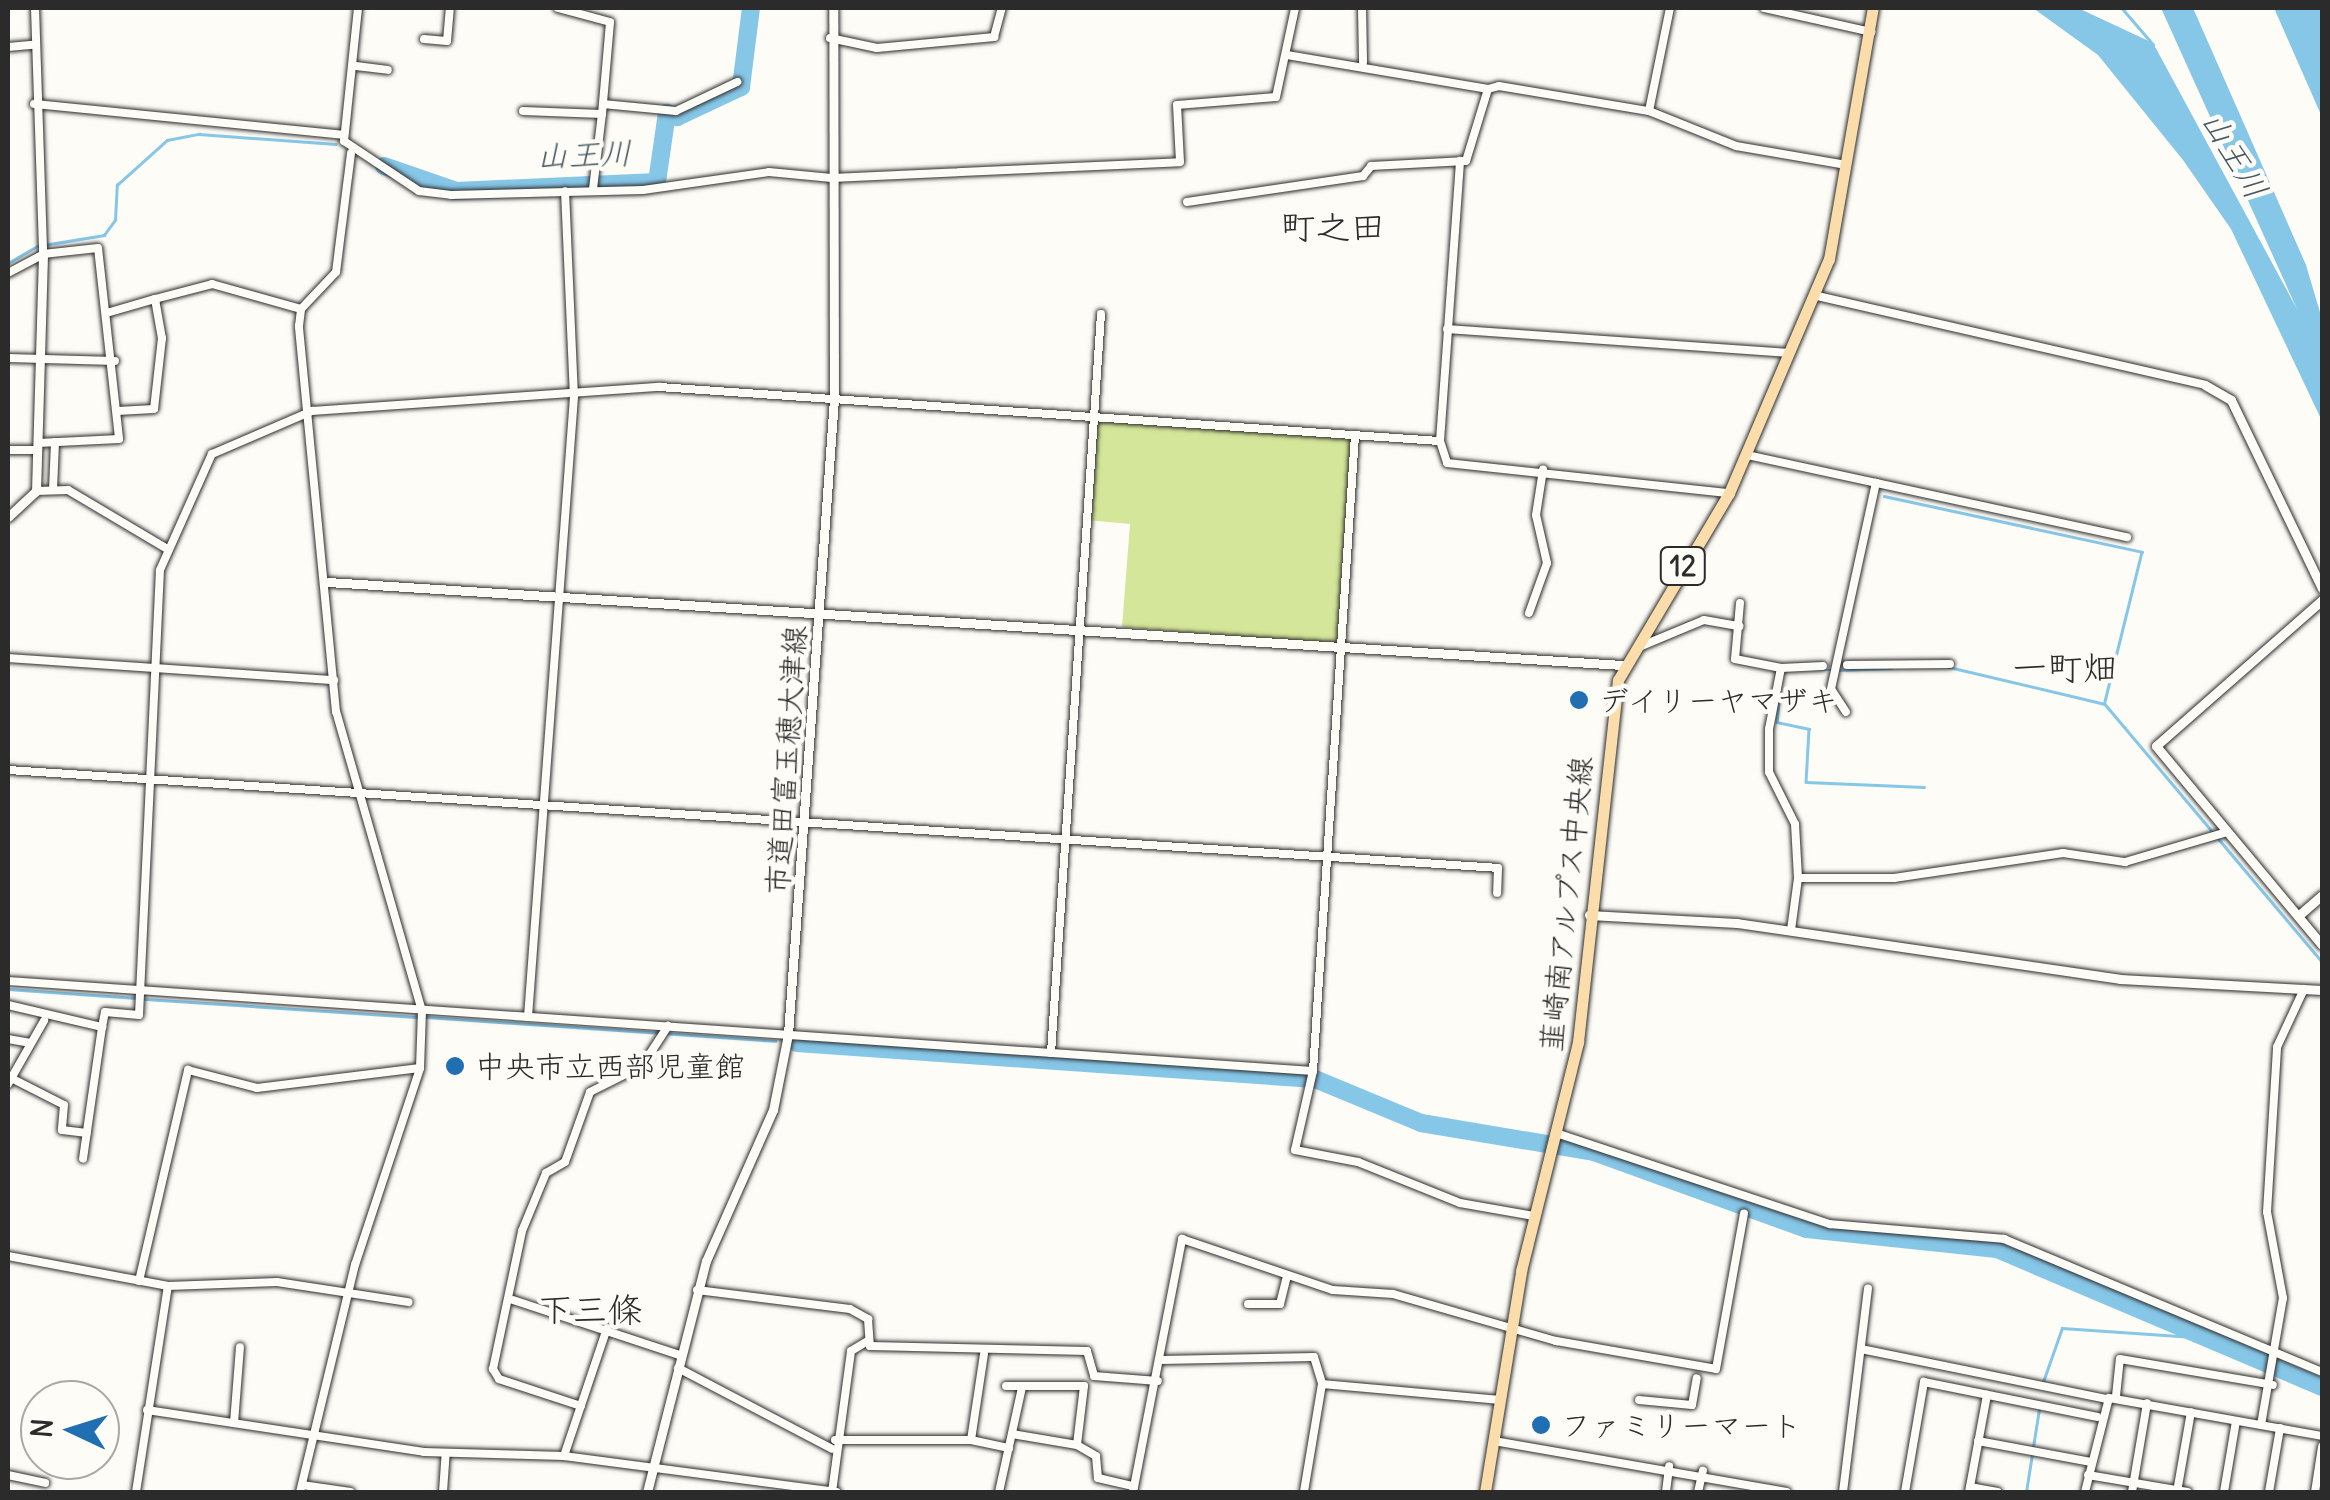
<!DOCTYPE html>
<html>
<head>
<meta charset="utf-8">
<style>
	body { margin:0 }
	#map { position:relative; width:2330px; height:1500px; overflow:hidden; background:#fdfcf7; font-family:Delius,"Klee One",sans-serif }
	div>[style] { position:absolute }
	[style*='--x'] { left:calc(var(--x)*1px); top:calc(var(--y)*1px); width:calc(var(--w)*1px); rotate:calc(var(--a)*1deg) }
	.green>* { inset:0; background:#d4e699 }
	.water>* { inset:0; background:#86c6e7 }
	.stream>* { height:2.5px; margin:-1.25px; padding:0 1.25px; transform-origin:1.25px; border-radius:1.25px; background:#86c6e7 }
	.river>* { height:18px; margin:-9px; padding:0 9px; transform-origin:9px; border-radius:9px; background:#86c6e7 }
	.roads { filter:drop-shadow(0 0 2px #2b2b2b) drop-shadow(0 0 2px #2b2b2b) }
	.minor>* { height:8px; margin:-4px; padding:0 4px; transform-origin:4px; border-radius:4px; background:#fdfcf7 }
	.tertiary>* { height:9px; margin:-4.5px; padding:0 4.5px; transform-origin:4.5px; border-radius:4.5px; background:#fdfcf7 }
	.primary>* { height:11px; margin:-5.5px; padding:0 5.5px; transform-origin:5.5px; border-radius:5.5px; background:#faddab }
	.dots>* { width:28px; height:28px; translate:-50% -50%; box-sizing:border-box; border:5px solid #fdfcf7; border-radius:50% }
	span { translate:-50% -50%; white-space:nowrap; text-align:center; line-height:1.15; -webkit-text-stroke:9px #fdfcf7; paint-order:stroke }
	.shield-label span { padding:2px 8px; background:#fdfcf7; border:2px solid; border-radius:8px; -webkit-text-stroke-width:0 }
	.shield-label { font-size:28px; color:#2b2b2b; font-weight:700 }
	.poi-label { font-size:30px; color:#2b2b2b }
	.left { translate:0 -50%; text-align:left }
	.street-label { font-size:30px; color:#2b2b2b }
	.water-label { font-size:32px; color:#465a63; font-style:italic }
	.quarter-label { font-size:35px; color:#2b2b2b }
	.frame { position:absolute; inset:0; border:10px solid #2b2b2b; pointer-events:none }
	.north { position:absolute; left:20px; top:1380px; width:100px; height:100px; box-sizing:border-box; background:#fdfcf7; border:2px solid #a9a8a5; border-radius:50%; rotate:274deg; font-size:28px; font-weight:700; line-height:40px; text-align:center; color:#2b2b2b }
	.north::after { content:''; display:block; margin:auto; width:35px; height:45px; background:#1f6fb2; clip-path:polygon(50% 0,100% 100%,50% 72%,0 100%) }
</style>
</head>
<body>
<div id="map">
	<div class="green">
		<div style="clip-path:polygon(1093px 417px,1355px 435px,1341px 645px,1122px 627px,1130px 524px,1087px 520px)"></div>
	</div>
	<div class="water">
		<div style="clip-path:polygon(2033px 8px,2078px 8px,2153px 43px,2297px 309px,2161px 8px,2193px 8px,2306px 265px,2322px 319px,2322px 421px,2231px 229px,2183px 160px,2098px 55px)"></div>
		<div style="clip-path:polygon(2274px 8px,2322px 8px,2322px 117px)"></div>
	</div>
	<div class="stream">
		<div style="--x:2122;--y:8;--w:48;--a:49.3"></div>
		<div style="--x:8;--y:263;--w:34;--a:-30"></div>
		<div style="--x:37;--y:246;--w:68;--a:-9.3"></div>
		<div style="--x:104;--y:235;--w:19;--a:-54"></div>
		<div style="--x:115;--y:220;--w:35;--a:-87"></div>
		<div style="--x:117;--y:185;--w:67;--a:-42"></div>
		<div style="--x:167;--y:140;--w:33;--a:-11"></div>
		<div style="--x:199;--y:134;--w:137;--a:4.2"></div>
		<div style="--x:1884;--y:496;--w:264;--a:12.2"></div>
		<div style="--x:2142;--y:552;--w:154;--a:103.9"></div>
		<div style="--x:1949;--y:667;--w:160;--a:13.3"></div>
		<div style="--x:2105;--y:704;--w:337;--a:49.9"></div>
		<div style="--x:1814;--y:670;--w:17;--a:0"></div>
		<div style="--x:1839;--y:670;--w:52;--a:-2.2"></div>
		<div style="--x:1780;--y:690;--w:32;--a:95"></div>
		<div style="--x:1777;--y:722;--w:33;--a:12"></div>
		<div style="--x:1809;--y:729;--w:53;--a:93.2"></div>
		<div style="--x:1806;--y:782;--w:118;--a:2.4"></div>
		<div style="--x:8;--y:989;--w:128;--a:4"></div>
		<div style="--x:145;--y:999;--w:274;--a:3.8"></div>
		<div style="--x:426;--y:1017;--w:350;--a:3.9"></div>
		<div style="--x:2043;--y:1382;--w:57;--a:-70.6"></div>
		<div style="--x:2062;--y:1328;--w:146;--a:3.9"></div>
		<div style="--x:2033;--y:1447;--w:37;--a:-81"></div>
		<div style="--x:2026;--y:1492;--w:38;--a:-81"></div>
	</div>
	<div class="river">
		<div style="--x:384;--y:166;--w:76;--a:19.1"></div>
		<div style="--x:456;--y:191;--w:201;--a:-2.6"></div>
		<div style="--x:657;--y:182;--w:70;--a:-81.8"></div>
		<div style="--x:667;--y:113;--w:11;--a:22"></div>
		<div style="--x:677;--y:117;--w:71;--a:-25.1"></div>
		<div style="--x:741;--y:87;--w:80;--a:-82.8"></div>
		<div style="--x:797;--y:1043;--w:519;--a:3.98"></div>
		<div style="--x:1315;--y:1079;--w:115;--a:22.5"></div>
		<div style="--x:1421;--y:1123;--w:175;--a:9.5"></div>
		<div style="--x:1594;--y:1152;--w:226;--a:19.9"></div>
		<div style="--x:1807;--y:1229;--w:191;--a:6"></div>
		<div style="--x:1997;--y:1249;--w:353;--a:23"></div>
	</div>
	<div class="roads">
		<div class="minor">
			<div style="--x:35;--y:8;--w:246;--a:88.1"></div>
			<div style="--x:358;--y:8;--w:134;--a:96"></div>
			<div style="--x:344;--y:141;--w:90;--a:33.7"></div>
			<div style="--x:419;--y:191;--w:32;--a:7"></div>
			<div style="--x:451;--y:195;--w:192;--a:-1.5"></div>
			<div style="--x:643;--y:190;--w:127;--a:-8.1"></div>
			<div style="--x:769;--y:172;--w:63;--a:5.4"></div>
			<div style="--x:832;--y:178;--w:348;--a:-2.6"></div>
			<div style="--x:1180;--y:162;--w:57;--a:-93"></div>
			<div style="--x:1177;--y:105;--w:99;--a:-4.6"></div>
			<div style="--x:1276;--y:97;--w:91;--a:-77.9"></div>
			<div style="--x:1362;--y:8;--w:54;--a:88.9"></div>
			<div style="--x:1764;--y:8;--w:110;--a:12.6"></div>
			<div style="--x:830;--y:38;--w:48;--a:12"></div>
			<div style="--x:877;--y:48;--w:118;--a:-5.4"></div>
			<div style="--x:994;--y:37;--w:30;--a:-75"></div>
			<div style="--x:424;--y:39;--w:23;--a:5"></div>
			<div style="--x:447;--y:41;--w:33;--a:-85"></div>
			<div style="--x:8;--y:47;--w:25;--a:-5"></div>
			<div style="--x:1287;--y:55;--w:204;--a:9.6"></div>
			<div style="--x:356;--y:66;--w:32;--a:7"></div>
			<div style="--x:34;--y:104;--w:311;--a:5.7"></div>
			<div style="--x:603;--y:104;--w:73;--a:5.5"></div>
			<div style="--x:676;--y:111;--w:68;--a:-25.4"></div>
			<div style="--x:523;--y:111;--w:79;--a:2.2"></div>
			<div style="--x:602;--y:114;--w:92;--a:-85"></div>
			<div style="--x:610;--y:22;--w:54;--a:-164.9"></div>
			<div style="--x:1649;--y:111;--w:105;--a:-78.5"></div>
			<div style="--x:593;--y:189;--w:76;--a:-83.2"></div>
			<div style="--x:1187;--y:202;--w:178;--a:-8.4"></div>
			<div style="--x:1363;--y:176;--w:13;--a:-51"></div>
			<div style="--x:1371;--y:166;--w:95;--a:-3"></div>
			<div style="--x:1466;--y:161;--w:75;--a:-73"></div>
			<div style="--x:1488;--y:89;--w:11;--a:-15"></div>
			<div style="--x:1499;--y:86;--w:152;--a:9.5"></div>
			<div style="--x:1649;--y:111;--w:94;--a:21.9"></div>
			<div style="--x:1736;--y:146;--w:112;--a:9.8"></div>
			<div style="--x:8;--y:273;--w:40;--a:-28"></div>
			<div style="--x:43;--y:254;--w:55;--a:-6.2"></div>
			<div style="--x:98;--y:248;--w:192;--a:83.7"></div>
			<div style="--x:119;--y:439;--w:81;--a:177.2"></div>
			<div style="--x:1813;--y:295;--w:402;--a:12.9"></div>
			<div style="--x:155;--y:299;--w:59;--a:-14.7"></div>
			<div style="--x:212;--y:284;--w:92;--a:15.7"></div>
			<div style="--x:110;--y:312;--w:47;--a:-16.1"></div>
			<div style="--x:155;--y:299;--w:40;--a:80"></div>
			<div style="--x:162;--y:338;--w:71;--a:96.4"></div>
			<div style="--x:154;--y:409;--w:37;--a:177"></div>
			<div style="--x:1447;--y:329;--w:343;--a:4"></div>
			<div style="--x:8;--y:358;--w:107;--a:1.6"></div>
			<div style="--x:1355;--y:435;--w:637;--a:93.78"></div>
			<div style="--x:1313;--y:1071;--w:81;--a:102.8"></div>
			<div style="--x:1295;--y:1150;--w:64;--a:10.8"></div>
			<div style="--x:1358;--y:1162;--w:110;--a:21.9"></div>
			<div style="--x:1460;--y:1203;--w:75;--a:10"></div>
			<div style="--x:1440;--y:441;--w:281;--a:-85.9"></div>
			<div style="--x:8;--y:450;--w:30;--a:0"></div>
			<div style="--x:1747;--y:455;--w:389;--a:12.2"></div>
			<div style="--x:53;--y:490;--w:48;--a:-87.6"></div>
			<div style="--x:36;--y:491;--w:32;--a:-2"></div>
			<div style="--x:68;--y:490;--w:117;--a:30.7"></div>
			<div style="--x:1740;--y:603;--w:56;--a:95.1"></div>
			<div style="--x:1735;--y:659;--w:47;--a:11.1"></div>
			<div style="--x:1529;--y:613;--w:53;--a:-70.2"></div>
			<div style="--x:1547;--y:563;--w:49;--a:-102.9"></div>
			<div style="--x:1536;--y:515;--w:46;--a:-81.2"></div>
			<div style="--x:1639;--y:647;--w:70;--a:-22.6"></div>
			<div style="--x:1704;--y:620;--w:36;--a:10"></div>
			<div style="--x:8;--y:658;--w:327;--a:3.9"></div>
			<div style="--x:1847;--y:665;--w:103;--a:-0.6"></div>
			<div style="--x:1846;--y:712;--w:27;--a:-123"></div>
			<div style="--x:1831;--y:689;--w:211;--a:-77.7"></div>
			<div style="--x:8;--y:770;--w:1493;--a:3.76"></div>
			<div style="--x:1498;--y:868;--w:25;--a:92"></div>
			<div style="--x:1798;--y:878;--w:54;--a:-93.2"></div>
			<div style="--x:1795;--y:824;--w:58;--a:-116.6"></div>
			<div style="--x:1769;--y:772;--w:43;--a:-90"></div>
			<div style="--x:1769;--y:729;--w:62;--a:-78.9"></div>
			<div style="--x:1781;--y:668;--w:42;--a:-2.7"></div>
			<div style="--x:1791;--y:930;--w:52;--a:-82.3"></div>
			<div style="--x:1798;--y:878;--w:96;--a:0"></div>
			<div style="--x:1894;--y:878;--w:171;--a:-8.4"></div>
			<div style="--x:2063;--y:853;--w:63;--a:8.3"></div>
			<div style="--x:2125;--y:862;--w:106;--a:-16.4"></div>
			<div style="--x:8;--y:981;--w:1308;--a:3.95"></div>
			<div style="--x:8;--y:1005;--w:97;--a:13.2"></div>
			<div style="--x:102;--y:1027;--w:133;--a:98.2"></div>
			<div style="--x:528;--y:1017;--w:622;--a:-85.76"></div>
			<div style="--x:574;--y:397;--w:206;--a:-92.5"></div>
			<div style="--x:102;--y:1027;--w:15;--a:-79"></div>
			<div style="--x:105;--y:1012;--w:34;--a:5"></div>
			<div style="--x:139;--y:1015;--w:445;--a:-87.3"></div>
			<div style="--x:160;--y:570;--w:127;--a:-65.9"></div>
			<div style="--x:212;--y:454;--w:109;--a:-23.3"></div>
			<div style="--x:312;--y:411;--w:348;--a:-4"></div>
			<div style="--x:659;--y:387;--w:783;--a:3.96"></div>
			<div style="--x:1440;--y:441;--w:23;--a:72"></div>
			<div style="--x:1447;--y:463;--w:284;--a:6.1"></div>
			<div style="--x:8;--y:1039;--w:23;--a:10"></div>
			<div style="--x:1051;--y:1053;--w:741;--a:-86.13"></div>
			<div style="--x:11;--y:1078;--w:59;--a:27"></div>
			<div style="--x:64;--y:1105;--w:25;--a:95"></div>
			<div style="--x:62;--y:1130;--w:25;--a:7"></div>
			<div style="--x:8;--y:1084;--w:73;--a:-60.3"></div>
			<div style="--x:1556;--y:1133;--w:289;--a:18.4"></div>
			<div style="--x:1830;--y:1224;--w:175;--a:4.9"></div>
			<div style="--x:2004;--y:1239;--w:345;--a:22.7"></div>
			<div style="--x:8;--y:1256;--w:163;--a:10.6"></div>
			<div style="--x:168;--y:1286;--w:109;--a:-2.1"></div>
			<div style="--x:277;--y:1282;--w:133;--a:8.7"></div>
			<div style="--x:139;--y:1281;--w:217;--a:-76.9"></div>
			<div style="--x:188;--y:1070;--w:71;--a:14.6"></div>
			<div style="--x:257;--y:1088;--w:164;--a:-7"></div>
			<div style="--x:697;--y:1290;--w:154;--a:7.1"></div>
			<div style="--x:850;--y:1309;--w:21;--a:29"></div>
			<div style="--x:868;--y:1319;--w:27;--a:86"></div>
			<div style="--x:870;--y:1346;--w:217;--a:1.3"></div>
			<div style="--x:1087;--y:1351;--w:26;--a:74"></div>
			<div style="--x:1094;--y:1376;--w:64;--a:4.5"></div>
			<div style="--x:513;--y:1300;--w:178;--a:18.3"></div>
			<div style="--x:1248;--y:1304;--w:32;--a:0"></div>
			<div style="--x:1280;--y:1304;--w:29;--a:-76"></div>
			<div style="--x:1861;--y:1349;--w:250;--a:11.5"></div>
			<div style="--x:1161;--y:1360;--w:153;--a:-1.1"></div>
			<div style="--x:1314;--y:1357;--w:28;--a:73"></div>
			<div style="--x:1322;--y:1384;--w:109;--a:99.5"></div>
			<div style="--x:678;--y:1368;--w:174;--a:27.7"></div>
			<div style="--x:1322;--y:1384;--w:179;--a:5.1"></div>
			<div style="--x:1006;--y:1386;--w:78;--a:0"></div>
			<div style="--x:1084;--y:1386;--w:59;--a:96.8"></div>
			<div style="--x:2116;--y:1396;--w:37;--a:-84"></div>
			<div style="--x:2120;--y:1359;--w:155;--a:9.6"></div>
			<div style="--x:1639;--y:1400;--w:53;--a:5.4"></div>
			<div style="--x:1692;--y:1405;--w:27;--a:-80"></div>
			<div style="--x:581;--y:1406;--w:86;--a:-161.8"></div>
			<div style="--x:499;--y:1379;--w:12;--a:-121"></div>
			<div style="--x:493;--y:1369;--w:141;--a:-78.1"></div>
			<div style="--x:522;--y:1231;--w:63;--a:-67.5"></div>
			<div style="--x:546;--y:1173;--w:22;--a:-30"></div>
			<div style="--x:565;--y:1162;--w:74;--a:-70.3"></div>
			<div style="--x:590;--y:1092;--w:58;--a:-26.6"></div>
			<div style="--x:642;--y:1066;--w:48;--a:-57"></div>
			<div style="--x:147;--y:1410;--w:280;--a:8.6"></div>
			<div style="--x:424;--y:1452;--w:140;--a:1.6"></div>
			<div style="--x:564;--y:1456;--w:275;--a:7.5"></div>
			<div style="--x:234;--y:1423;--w:76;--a:-85.5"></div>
			<div style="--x:2261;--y:1425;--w:129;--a:-80.2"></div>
			<div style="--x:2283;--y:1298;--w:87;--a:-100.5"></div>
			<div style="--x:2267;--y:1212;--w:165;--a:-86.5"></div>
			<div style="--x:2277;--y:1047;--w:64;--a:-65"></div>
			<div style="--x:1012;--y:1434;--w:66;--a:9.6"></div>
			<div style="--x:1077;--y:1445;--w:22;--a:30"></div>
			<div style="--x:1096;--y:1456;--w:22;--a:85"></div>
			<div style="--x:1098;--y:1478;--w:37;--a:13"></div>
			<div style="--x:835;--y:1440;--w:136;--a:0"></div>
			<div style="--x:971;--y:1440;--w:87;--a:-81.4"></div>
			<div style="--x:971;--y:1440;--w:39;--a:12"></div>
			<div style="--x:1494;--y:1441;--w:297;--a:9.9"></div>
			<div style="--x:1978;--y:1441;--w:115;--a:10.5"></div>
			<div style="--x:564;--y:1456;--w:135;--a:-71.4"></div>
			<div style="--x:8;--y:1475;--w:38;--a:12"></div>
			<div style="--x:2088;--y:1475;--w:101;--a:9.6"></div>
			<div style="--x:302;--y:1485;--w:49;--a:8.3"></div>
			<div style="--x:1970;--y:1487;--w:28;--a:10"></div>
			<div style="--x:136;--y:1492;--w:208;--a:-81.2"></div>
			<div style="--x:300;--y:1492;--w:234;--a:-76.4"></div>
			<div style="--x:355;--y:1265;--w:207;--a:-71.7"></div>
			<div style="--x:420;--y:1068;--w:57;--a:-88"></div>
			<div style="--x:422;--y:1011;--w:311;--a:-106"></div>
			<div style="--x:336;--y:712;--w:388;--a:-95.5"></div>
			<div style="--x:299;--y:326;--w:17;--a:-83"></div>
			<div style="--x:301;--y:309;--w:51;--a:-46.6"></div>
			<div style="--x:336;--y:272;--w:120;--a:-82.8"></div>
			<div style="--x:443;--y:1492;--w:39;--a:-86"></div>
			<div style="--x:832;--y:1492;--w:142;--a:-82.3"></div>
			<div style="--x:851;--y:1351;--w:21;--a:-31"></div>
			<div style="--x:999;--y:1492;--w:107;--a:-77.6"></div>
			<div style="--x:1133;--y:1492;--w:258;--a:-79"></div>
			<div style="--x:1182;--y:1239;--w:159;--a:18.7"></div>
			<div style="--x:1333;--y:1290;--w:60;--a:3.8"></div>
			<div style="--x:1393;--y:1294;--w:170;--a:16.1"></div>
			<div style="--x:1556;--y:1341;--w:162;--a:9.9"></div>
			<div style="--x:1716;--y:1369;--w:158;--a:-79.8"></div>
			<div style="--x:1666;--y:1492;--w:26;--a:-83"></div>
			<div style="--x:1698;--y:1492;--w:22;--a:-77"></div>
			<div style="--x:1843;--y:1492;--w:205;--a:-83"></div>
			<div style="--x:1905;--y:1492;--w:112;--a:-80.2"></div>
			<div style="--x:1924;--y:1382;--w:177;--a:11.4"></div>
			<div style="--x:1969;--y:1492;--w:99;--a:-79.5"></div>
			<div style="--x:2085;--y:1492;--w:97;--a:-75.7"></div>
			<div style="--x:2109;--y:1398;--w:216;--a:10.1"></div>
			<div style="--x:2132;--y:1492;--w:90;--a:-80.4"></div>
			<div style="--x:2177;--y:1492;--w:81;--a:-80.1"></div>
			<div style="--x:2224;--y:1492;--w:72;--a:-80.4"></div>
			<div style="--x:2269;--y:1492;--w:65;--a:-80.2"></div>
			<div style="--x:2315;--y:1492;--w:46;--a:-81.2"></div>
		</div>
		<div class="tertiary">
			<div style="--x:2205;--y:385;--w:30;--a:30"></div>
			<div style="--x:2231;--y:400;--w:209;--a:64.2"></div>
			<div style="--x:8;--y:517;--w:38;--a:-43"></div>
			<div style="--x:36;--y:491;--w:237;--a:-88.3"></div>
			<div style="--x:328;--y:582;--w:1297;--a:3.67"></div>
			<div style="--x:2322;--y:600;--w:221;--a:138.7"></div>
			<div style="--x:2156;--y:746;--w:259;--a:50.2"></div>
			<div style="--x:1589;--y:915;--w:148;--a:3.1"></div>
			<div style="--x:1737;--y:923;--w:387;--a:8.3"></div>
			<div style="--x:2120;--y:979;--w:202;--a:3.1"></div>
			<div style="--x:2298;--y:916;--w:32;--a:-41"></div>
			<div style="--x:647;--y:1492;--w:238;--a:-75.7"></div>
			<div style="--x:706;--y:1261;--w:165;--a:-66.1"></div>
			<div style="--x:773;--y:1110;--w:77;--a:-78.8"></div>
			<div style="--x:788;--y:1034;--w:638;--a:-85.86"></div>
			<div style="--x:834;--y:398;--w:390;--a:-90.1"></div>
		</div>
		<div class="primary">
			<div style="--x:1485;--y:1492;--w:224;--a:-80.7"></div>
			<div style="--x:1521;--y:1271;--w:236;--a:-76"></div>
			<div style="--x:1578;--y:1042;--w:364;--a:-83.7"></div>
			<div style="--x:1618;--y:680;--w:217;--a:-59.3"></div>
			<div style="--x:1729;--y:493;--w:254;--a:-66.9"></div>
			<div style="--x:1829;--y:259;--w:255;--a:-80.1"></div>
		</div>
	</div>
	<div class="dots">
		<div style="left:1579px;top:700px;background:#1f6fb2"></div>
		<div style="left:455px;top:1066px;background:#1f6fb2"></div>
		<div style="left:1541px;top:1425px;background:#1f6fb2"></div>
	</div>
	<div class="shield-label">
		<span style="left:1683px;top:566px">12</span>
	</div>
	<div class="poi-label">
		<span class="left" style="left:1599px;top:700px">デイリーヤマザキ</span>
		<span class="left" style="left:475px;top:1066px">中央市立西部児童館</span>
		<span class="left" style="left:1561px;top:1425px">ファミリーマート</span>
	</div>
	<div class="street-label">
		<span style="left:786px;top:760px;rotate:-86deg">市道田富玉穂大津線</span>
		<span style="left:1566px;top:904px;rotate:-84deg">韮崎南アルプス中央線</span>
	</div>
	<div class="water-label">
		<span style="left:584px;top:155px;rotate:-2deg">山王川</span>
		<span style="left:2234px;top:155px;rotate:59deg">山王川</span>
	</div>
	<div class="quarter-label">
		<span style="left:1333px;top:226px">町之田</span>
		<span style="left:2065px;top:667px">一町畑</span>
		<span style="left:590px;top:1309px">下三條</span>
	</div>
	<div class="frame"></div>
	<div class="north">N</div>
</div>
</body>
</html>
